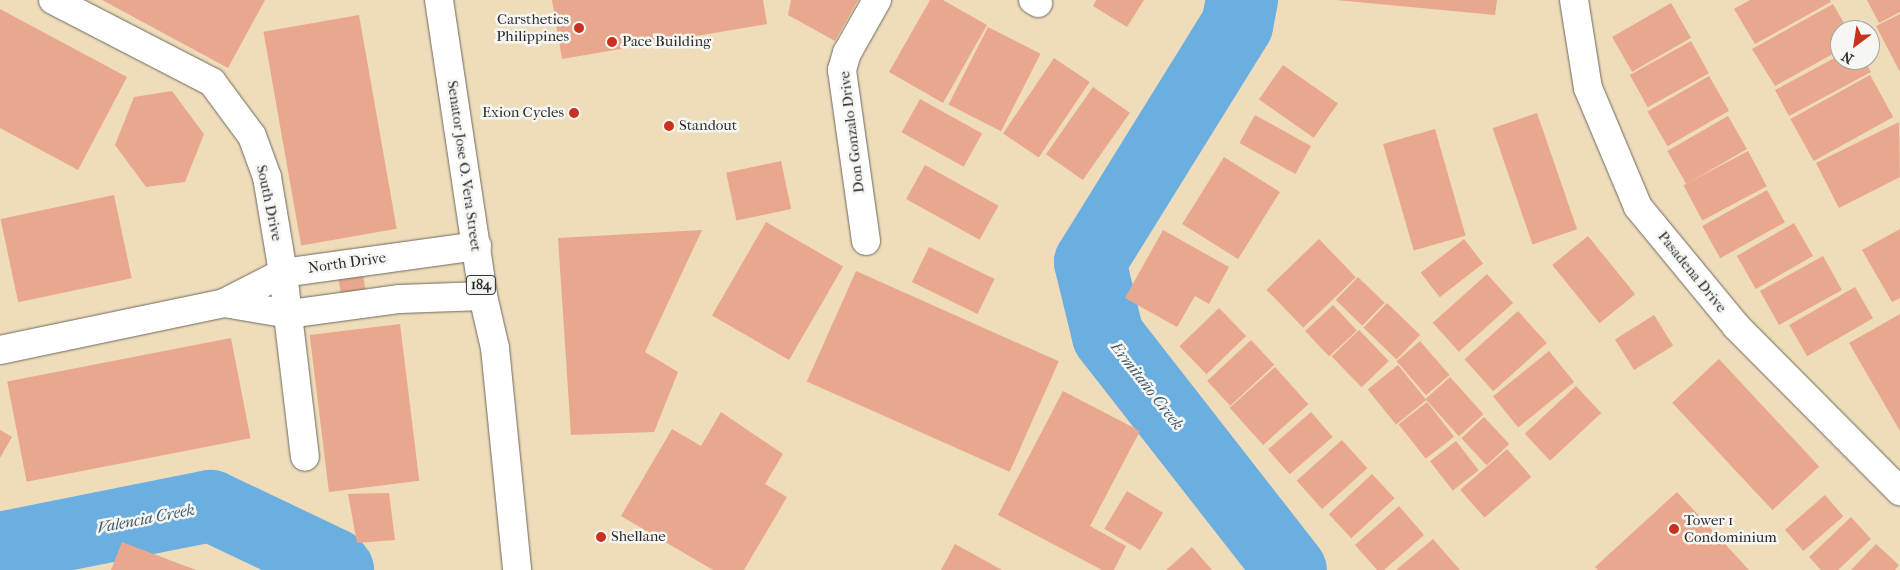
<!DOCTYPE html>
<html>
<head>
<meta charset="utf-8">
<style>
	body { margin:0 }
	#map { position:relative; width:1900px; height:570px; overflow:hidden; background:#eedcba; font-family:"IM FELL French Canon",serif }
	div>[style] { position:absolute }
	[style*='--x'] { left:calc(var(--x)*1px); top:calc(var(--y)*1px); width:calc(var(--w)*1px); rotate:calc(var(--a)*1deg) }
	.river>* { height:72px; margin:-36px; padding:0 36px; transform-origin:36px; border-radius:36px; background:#6aafe0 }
	.building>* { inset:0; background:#e9a88d; transform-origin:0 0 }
	.roads { filter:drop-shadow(0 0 1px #6f695d) drop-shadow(0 0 1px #6f695d) }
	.minor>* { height:28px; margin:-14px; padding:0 14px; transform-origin:14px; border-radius:14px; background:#fff }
	.primary>* { height:28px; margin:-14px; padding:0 14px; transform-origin:14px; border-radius:14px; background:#fff }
	.dots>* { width:14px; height:14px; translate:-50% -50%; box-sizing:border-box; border:2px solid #f6f6f2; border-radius:50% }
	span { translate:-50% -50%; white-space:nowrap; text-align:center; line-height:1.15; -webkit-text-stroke:5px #f6f6f2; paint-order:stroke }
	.shield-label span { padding:1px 4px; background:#f6f6f2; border:1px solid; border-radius:4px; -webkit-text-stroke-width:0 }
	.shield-label { font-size:14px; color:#2b2b2b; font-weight:700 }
	.poi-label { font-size:15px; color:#2b2b2b }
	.right { translate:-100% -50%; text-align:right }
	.left { translate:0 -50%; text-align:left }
	.street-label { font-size:15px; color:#2b2b2b }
	.water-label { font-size:16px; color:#41596a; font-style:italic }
	.north { position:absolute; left:1830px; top:20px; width:50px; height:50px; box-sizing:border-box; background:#f6f6f2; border:1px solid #a5a5a2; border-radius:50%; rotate:211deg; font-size:14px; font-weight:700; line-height:20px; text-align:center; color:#2b2b2b }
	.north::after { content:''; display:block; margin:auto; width:18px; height:22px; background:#c8321e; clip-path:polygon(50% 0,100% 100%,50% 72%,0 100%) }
</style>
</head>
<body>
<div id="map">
	<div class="river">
		<div style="--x:1242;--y:0;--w:25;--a:101"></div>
		<div style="--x:1237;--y:25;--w:279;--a:121.8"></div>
		<div style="--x:1090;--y:262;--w:76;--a:76.3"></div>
		<div style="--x:1108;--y:336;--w:297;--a:52"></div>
		<div style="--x:0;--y:548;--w:215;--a:-11.3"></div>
		<div style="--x:211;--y:506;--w:135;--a:25.4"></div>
		<div style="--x:333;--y:564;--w:8;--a:50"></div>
	</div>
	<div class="building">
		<div style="clip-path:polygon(102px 0,265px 0,228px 68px)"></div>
		<div style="clip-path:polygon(552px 0,763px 0,767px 24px,562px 59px)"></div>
		<div style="clip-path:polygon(791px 0,858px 0,835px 41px,788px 15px)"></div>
		<div style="clip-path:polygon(930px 0,943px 0,987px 25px,943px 103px,889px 72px)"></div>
		<div style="clip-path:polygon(1096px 0,1144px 0,1127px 27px,1093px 6px)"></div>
		<div style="clip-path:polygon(1336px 0,1497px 0,1495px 15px)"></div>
		<div style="clip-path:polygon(1750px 0,1830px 0,1831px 2px,1755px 44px,1734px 9px)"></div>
		<div style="clip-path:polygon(1867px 0,1900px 0,1900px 12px,1879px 23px)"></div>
		<div style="left:1671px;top:3px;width:40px;height:68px;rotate:60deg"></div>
		<div style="clip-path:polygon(1833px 4px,1848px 30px,1840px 30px,1840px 50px,1775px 86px,1752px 49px)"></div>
		<div style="clip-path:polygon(0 9px,127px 77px,78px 170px,0 128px)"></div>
		<div style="clip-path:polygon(1900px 14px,1900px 72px,1876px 26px)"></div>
		<div style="left:359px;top:15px;width:217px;height:97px;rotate:80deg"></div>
		<div style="left:988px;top:27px;width:59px;height:87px;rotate:27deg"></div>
		<div style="left:1691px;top:41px;width:37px;height:70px;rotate:61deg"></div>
		<div style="clip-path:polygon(1840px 55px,1840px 60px,1864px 60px,1871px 72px,1789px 116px,1775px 90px)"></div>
		<div style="left:1054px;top:58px;width:43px;height:91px;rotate:34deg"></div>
		<div style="left:1283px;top:65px;width:67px;height:42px;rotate:35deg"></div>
		<div style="left:1870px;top:75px;width:48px;height:91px;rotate:61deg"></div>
		<div style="left:1709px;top:76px;width:40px;height:71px;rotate:60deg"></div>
		<div style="left:1093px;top:87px;width:45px;height:82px;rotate:35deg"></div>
		<div style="clip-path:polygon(172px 91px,204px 134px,185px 182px,146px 187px,115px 145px,134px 97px)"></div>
		<div style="left:920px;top:99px;width:71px;height:38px;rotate:29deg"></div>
		<div style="left:1537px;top:113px;width:123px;height:47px;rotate:71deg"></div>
		<div style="left:1255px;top:115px;width:64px;height:32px;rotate:29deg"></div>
		<div style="left:1728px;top:116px;width:38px;height:70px;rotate:60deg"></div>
		<div style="clip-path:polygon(1899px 122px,1900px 177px,1839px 208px,1816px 163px)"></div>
		<div style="left:1435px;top:129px;width:111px;height:54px;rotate:74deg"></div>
		<div style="left:1748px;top:151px;width:40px;height:73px;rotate:62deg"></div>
		<div style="left:1224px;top:157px;width:66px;height:79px;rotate:32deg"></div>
		<div style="left:781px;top:161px;width:49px;height:56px;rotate:78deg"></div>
		<div style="left:925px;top:165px;width:84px;height:39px;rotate:29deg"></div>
		<div style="left:1767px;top:190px;width:37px;height:74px;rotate:61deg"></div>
		<div style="left:114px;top:195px;width:85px;height:116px;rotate:78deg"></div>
		<div style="left:766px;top:222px;width:89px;height:108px;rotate:30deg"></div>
		<div style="left:1794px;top:223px;width:38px;height:66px;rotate:60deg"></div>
		<div style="clip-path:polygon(1900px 229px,1900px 298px,1892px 302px,1862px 250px)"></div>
		<div style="clip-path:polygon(702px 230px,645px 352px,678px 372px,654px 432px,571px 435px,558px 238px)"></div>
		<div style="clip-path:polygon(1163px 230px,1229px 267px,1209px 304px,1195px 296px,1177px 327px,1125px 298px)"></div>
		<div style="left:1588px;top:236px;width:75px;height:46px;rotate:51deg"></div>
		<div style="left:1319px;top:239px;width:53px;height:73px;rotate:46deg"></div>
		<div style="left:1464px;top:239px;width:31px;height:55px;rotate:52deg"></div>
		<div style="left:929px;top:247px;width:73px;height:39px;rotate:26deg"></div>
		<div style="left:1823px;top:256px;width:39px;height:72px;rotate:61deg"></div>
		<div style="left:856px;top:271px;width:222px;height:121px;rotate:24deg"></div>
		<div style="left:363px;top:274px;width:19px;height:25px;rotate:81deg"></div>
		<div style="left:1487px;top:274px;width:39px;height:73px;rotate:48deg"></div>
		<div style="left:1358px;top:277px;width:37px;height:32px;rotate:44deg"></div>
		<div style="left:1855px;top:287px;width:36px;height:76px;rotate:60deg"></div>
		<div style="left:1387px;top:303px;width:46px;height:34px;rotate:44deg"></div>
		<div style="left:1333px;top:305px;width:35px;height:38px;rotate:47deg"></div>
		<div style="left:1219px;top:308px;width:39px;height:55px;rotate:46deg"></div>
		<div style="left:1518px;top:311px;width:43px;height:72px;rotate:48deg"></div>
		<div style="clip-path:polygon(1900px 314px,1900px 431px,1849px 343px)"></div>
		<div style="left:1654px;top:315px;width:36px;height:46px;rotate:58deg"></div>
		<div style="left:400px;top:324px;width:158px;height:91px;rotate:83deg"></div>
		<div style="left:1359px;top:330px;width:43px;height:38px;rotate:46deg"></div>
		<div style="left:231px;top:338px;width:102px;height:228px;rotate:79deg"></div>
		<div style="left:1251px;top:340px;width:34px;height:60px;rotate:47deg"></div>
		<div style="left:1420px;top:341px;width:45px;height:31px;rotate:49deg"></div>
		<div style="left:1549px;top:351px;width:40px;height:72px;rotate:51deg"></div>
		<div style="left:1719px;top:359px;width:147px;height:64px;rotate:47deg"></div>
		<div style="left:1398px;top:365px;width:45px;height:39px;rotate:51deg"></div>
		<div style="left:1275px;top:367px;width:50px;height:61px;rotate:48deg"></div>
		<div style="left:1450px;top:377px;width:50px;height:33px;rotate:48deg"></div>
		<div style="left:1576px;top:386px;width:37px;height:70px;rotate:47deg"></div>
		<div style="clip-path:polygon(1063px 391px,1140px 431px,1090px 526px,1126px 546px,1114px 570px,1102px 570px,998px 515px)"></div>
		<div style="left:1427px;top:402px;width:44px;height:36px;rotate:52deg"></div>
		<div style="clip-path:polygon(721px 412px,783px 454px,765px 484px,787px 497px,744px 570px,713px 570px,621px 516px,672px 429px,701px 446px)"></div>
		<div style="left:1311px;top:412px;width:33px;height:57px;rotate:49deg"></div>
		<div style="left:1484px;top:417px;width:37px;height:31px;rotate:47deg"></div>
		<div style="clip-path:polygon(0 430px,12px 437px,0 458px)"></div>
		<div style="left:1342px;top:440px;width:38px;height:61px;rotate:48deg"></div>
		<div style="left:1456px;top:441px;width:37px;height:33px;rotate:52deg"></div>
		<div style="left:1507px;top:449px;width:37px;height:62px;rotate:49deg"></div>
		<div style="left:1372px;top:474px;width:33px;height:59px;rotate:47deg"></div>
		<div style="left:1127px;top:491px;width:42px;height:44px;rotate:31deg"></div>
		<div style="clip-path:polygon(1677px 492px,1749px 570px,1598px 570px,1595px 567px)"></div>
		<div style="clip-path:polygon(389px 493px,395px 540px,357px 543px,348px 494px)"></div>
		<div style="left:1825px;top:495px;width:28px;height:53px;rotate:49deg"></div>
		<div style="clip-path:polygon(1399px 506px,1424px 535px,1384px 570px,1377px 570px,1355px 545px)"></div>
		<div style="clip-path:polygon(1851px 517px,1871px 539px,1838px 570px,1821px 570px,1809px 557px)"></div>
		<div style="clip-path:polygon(1433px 539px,1460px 570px,1396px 570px)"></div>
		<div style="clip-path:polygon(122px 542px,196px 570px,111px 570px)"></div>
		<div style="clip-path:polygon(955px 544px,1002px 570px,941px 570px)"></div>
		<div style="clip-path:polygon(1876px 544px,1899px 565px,1895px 570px,1851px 570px)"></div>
		<div style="clip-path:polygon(1192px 547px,1212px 570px,1166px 570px)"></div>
	</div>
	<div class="roads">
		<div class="minor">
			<div style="--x:53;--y:0;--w:179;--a:27.3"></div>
			<div style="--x:212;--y:82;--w:67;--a:53.5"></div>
			<div style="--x:252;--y:136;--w:44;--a:69.9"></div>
			<div style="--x:267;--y:177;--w:97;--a:80.5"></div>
			<div style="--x:283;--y:273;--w:185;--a:83.2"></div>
			<div style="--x:1033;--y:0;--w:6;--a:31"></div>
			<div style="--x:1574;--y:0;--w:89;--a:81"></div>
			<div style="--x:1588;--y:88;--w:129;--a:67.2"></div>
			<div style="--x:1638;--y:207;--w:154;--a:50.5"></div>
			<div style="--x:1736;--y:326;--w:233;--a:45.2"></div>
			<div style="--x:866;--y:241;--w:173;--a:-98"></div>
			<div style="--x:842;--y:70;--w:18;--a:-74"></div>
			<div style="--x:847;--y:53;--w:61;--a:-60.5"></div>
			<div style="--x:224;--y:303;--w:66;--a:9.6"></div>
			<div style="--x:289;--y:314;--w:112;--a:-7.7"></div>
			<div style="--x:400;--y:299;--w:83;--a:-2.1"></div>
			<div style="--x:0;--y:350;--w:229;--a:-11.8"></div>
			<div style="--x:224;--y:303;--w:66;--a:-27"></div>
			<div style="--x:283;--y:273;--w:196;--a:-7.9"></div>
		</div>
		<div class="primary">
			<div style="--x:439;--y:0;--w:299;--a:81.5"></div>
			<div style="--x:483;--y:296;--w:53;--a:77"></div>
			<div style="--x:495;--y:348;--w:223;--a:84.3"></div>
		</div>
	</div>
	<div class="dots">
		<div style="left:579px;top:28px;background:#c8321e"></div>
		<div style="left:612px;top:42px;background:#c8321e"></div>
		<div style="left:574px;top:113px;background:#c8321e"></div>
		<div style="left:669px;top:126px;background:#c8321e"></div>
		<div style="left:1674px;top:529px;background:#c8321e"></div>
		<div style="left:601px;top:537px;background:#c8321e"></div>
	</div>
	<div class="shield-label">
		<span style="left:481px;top:285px">184</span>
	</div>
	<div class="poi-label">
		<span class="right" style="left:569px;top:28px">Carsthetics<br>Philippines</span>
		<span class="left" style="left:622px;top:42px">Pace Building</span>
		<span class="right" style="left:564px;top:113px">Exion Cycles</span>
		<span class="left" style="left:679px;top:126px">Standout</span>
		<span class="left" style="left:1684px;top:529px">Tower 1<br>Condominium</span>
		<span class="left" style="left:611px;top:537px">Shellane</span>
	</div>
	<div class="street-label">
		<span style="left:852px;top:132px;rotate:-97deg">Don Gonzalo Drive</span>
		<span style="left:464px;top:166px;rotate:82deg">Senator Jose O. Vera Street</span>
		<span style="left:269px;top:203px;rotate:78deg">South Drive</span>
		<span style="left:347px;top:263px;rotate:-8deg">North Drive</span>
		<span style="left:1692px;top:272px;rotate:51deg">Pasadena Drive</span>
	</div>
	<div class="water-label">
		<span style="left:1147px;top:386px;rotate:52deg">Ermitaño Creek</span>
		<span style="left:146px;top:519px;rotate:-11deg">Valencia Creek</span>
	</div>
	<div class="north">N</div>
</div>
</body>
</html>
